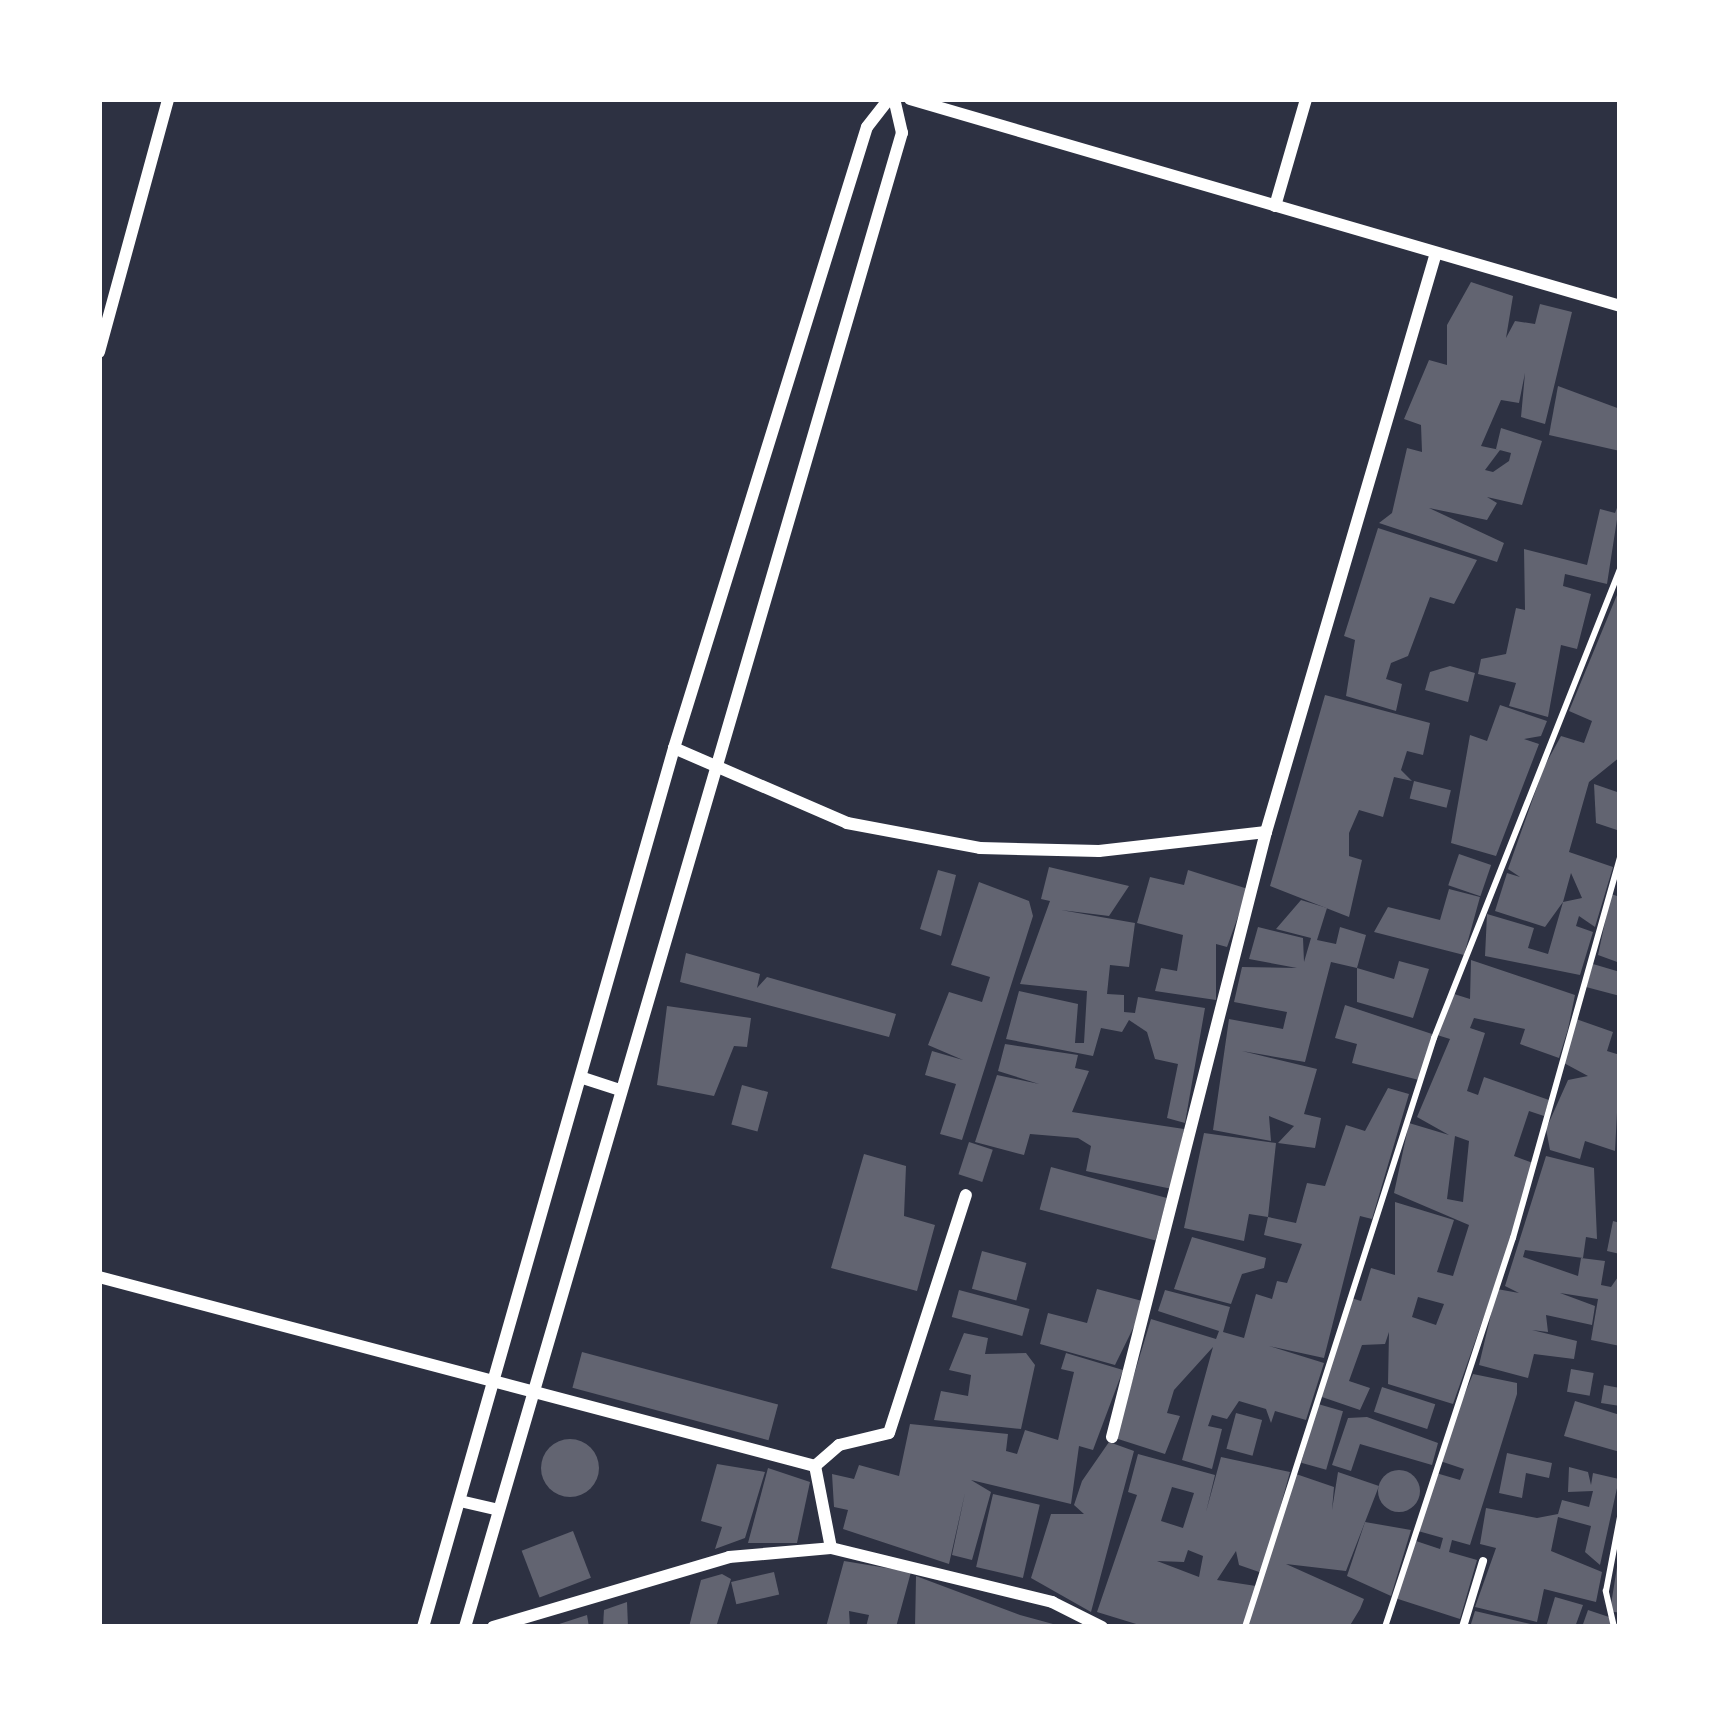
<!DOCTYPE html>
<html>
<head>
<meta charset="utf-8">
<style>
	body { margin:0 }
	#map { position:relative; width:1719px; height:1726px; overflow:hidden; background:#2d3142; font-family:"DejaVu Sans",sans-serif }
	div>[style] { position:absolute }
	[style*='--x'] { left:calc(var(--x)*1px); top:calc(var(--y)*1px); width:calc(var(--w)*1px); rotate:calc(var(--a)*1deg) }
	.building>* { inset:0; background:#626471; transform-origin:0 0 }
	.round { border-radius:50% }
	.path>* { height:6px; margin:-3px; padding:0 3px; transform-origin:3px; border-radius:3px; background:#fff }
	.service>* { height:8px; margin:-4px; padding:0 4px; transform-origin:4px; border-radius:4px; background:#fff }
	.minor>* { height:12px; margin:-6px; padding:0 6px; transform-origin:6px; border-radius:6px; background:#fff }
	span { translate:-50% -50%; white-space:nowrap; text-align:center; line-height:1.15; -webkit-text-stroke:12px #fff; paint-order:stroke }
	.frame { position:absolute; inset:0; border:102px solid #fff; pointer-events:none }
</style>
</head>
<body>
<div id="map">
	<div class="building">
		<div style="clip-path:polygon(1471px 282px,1513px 296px,1506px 338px,1515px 321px,1535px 324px,1540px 304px,1572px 312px,1545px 424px,1521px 417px,1525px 373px,1519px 403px,1501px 400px,1481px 446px,1500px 450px,1485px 470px,1493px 472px,1509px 461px,1511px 453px,1496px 449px,1501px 428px,1542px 441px,1522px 505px,1487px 497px,1497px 503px,1487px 520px,1429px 508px,1504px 543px,1497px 562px,1379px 523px,1392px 513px,1407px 448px,1422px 452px,1421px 425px,1404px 419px,1429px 360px,1447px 365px,1447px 325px)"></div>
		<div style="clip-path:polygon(1558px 386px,1620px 409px,1620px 451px,1549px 435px)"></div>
		<div style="clip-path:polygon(1620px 500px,1607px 584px,1565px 574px,1563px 586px,1591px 594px,1577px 649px,1561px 645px,1548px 717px,1509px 706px,1516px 683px,1478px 674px,1481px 659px,1506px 654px,1516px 608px,1525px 610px,1524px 549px,1587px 565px,1600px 509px,1615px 513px)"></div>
		<div style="clip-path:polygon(1378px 528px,1477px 560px,1454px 604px,1430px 597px,1408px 656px,1391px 663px,1386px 679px,1402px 684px,1396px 711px,1346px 696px,1355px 640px,1344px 636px)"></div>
		<div style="clip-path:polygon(evenodd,1619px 590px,1620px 757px,1589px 782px,1569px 852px,1613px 867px,1595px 927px,1579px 916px,1576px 926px,1593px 932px,1580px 975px,1485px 956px,1487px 914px,1534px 928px,1528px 948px,1548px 954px,1563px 902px,1545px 927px,1495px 911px,1507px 873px,1520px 877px,1508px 869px,1544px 767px,1561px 736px,1584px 743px,1592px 721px,1569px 711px,1619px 590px,1571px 873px,1582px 898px,1563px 902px,1571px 873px)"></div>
		<div style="clip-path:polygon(1450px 666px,1475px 673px,1468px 702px,1425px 690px,1430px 672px)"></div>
		<div style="clip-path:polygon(1325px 695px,1430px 723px,1423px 755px,1407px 751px,1401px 770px,1412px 781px,1394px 777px,1383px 817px,1359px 810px,1349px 833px,1349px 856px,1362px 860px,1349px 917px,1270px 886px)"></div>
		<div style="clip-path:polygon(1500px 705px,1547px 721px,1541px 736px,1524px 739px,1539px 744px,1496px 856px,1451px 843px,1470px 735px,1487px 741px)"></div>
		<div style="left:1414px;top:781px;width:38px;height:18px;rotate:14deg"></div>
		<div style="clip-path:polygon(1594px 784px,1620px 793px,1620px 831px,1596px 823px)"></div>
		<div style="left:1459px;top:854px;width:34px;height:33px;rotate:19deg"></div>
		<div style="clip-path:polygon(1049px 867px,1129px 886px,1109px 916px,1061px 910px,1135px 923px,1129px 967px,1110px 965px,1107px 994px,1124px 995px,1124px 1012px,1135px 1013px,1138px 997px,1205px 1008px,1185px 1123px,1167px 1118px,1178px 1064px,1155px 1059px,1147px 1032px,1129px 1020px,1122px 1032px,1101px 1028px,1093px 1056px,1006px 1039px,1019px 991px,1078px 1004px,1075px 1043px,1084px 1043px,1087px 991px,1020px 984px,1050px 901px,1041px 899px)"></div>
		<div style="clip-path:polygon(938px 870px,956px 875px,941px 936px,920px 929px)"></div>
		<div style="clip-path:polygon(1188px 870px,1248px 889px,1227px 947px,1216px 944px,1216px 1000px,1155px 991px,1161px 968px,1177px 971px,1183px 935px,1137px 923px,1150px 877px,1184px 885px)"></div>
		<div style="clip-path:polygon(979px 882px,1029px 901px,1033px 916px,962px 1140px,940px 1134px,956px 1084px,925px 1075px,932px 1051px,963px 1060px,928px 1045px,949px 992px,982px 1002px,990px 977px,951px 965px)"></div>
		<div style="clip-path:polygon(1449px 889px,1480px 897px,1464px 955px,1374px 932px,1388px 907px,1440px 920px)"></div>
		<div style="clip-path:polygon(1611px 894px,1620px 897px,1620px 963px,1598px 955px)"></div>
		<div style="clip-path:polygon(1301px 900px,1327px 908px,1317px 940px,1336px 944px,1340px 927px,1366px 935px,1357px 968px,1331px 962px,1305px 1062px,1242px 1051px,1317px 1069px,1304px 1114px,1321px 1118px,1315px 1148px,1278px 1143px,1294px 1126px,1269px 1116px,1271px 1141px,1213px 1130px,1229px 1019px,1283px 1029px,1287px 1012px,1234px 1002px,1242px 967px,1297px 968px,1249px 959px,1258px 927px,1303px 938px,1304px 962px,1311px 938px,1276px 929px)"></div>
		<div style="clip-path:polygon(686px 953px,760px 974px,757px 988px,767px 977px,896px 1014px,889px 1037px,680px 982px)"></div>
		<div style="clip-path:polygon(evenodd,1471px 960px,1575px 995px,1568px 1029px,1559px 1058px,1520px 1044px,1525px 1029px,1474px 1018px,1470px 1028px,1485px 1033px,1467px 1091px,1478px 1095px,1484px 1077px,1549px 1100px,1544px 1116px,1529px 1111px,1514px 1156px,1533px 1163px,1512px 1237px,1453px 1404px,1388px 1384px,1389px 1332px,1385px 1344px,1362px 1345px,1349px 1381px,1370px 1388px,1360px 1410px,1319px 1396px,1348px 1297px,1361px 1301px,1371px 1268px,1395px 1275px,1395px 1202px,1454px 1220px,1437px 1272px,1453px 1276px,1469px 1225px,1394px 1193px,1409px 1123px,1449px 1135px,1417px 1117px,1450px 1039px,1437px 1035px,1454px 994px,1470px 999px,1471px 960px,1455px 1136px,1469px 1141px,1463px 1202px,1447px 1199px,1455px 1136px,1471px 960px,1418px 1297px,1444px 1304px,1436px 1325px,1412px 1317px,1418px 1297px)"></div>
		<div style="clip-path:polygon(1399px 961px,1429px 969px,1413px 1018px,1357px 1002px,1357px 968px,1394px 979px)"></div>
		<div style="clip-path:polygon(1593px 964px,1620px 972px,1620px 996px,1586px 987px)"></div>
		<div style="clip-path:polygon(1345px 1005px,1432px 1034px,1419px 1080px,1352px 1063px,1357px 1044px,1335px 1038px)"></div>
		<div style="clip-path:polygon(667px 1006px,751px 1018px,747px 1047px,734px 1046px,714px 1096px,657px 1085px)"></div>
		<div style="clip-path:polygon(1576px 1019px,1613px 1032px,1607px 1051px,1620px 1055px,1615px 1151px,1585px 1141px,1580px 1159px,1550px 1150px,1546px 1129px,1568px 1080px,1588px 1076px,1562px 1062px)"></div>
		<div style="clip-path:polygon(1005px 1044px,1078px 1055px,1075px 1068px,1089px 1071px,1072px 1112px,1184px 1129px,1172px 1189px,1086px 1171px,1091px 1146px,1078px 1138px,1030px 1134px,1024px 1155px,975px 1142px,997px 1075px,1039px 1084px,998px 1071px)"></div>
		<div style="left:742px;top:1085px;width:27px;height:41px;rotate:15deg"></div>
		<div style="clip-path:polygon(1388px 1088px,1409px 1094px,1372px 1219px,1360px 1216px,1324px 1358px,1269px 1346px,1324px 1363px,1306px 1420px,1275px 1411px,1271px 1423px,1266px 1409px,1239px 1401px,1227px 1419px,1212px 1415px,1208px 1426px,1222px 1429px,1212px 1469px,1182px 1460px,1213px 1347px,1174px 1390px,1167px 1413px,1180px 1416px,1165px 1454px,1115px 1438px,1151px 1319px,1216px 1339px,1219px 1331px,1158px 1311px,1165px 1290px,1230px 1307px,1223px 1332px,1244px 1338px,1256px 1294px,1272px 1299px,1277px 1281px,1287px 1283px,1302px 1244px,1264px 1235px,1268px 1217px,1296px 1223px,1307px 1183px,1325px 1186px,1346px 1125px,1365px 1131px)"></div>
		<div style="clip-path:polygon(1204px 1133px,1276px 1143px,1268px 1217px,1249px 1214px,1244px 1241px,1184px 1228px)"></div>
		<div style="left:969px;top:1142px;width:25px;height:34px;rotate:18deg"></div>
		<div style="clip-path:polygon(864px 1154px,906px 1166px,904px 1216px,935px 1225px,917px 1291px,831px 1268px)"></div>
		<div style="clip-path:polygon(1546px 1156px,1594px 1168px,1597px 1239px,1586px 1237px,1583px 1258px,1525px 1250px,1523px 1257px,1578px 1276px,1581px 1258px,1605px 1261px,1601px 1285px,1611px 1287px,1620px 1274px,1620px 1346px,1591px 1340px,1598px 1299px,1560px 1293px,1595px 1306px,1592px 1325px,1546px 1315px,1548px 1332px,1532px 1330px,1577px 1341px,1574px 1359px,1534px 1354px,1528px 1378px,1479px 1365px,1497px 1289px,1519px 1293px,1505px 1286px)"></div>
		<div style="left:1051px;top:1167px;width:120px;height:44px;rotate:15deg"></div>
		<div style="clip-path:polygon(1613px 1221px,1620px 1223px,1620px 1254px,1607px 1251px)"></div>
		<div style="clip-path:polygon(1192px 1237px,1266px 1258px,1264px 1268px,1242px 1274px,1231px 1304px,1174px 1289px)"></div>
		<div style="left:982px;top:1251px;width:46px;height:39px;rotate:15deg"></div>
		<div style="clip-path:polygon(1097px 1289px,1146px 1302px,1115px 1365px,1040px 1344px,1048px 1313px,1087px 1323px)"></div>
		<div style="left:959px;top:1290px;width:73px;height:28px;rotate:15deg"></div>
		<div style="clip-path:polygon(964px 1333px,988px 1338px,985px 1354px,1026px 1353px,1035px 1365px,1021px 1429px,934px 1420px,941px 1391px,968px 1396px,971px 1375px,949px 1370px)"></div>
		<div style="left:582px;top:1352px;width:203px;height:37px;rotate:15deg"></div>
		<div style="clip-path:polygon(1066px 1353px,1123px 1370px,1093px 1450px,1079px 1446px,1071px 1504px,971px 1480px,991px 1492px,972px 1560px,952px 1555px,965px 1493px,949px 1564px,843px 1529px,848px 1510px,834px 1507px,832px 1474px,854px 1479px,859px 1465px,899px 1476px,910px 1424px,1008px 1434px,1006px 1451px,1017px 1454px,1025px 1430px,1058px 1440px,1074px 1372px,1061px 1369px)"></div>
		<div style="left:1571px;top:1369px;width:23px;height:23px;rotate:10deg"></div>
		<div style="clip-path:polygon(1473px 1374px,1517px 1383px,1517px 1394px,1470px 1545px,1452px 1540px,1449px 1552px,1477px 1560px,1460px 1619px,1395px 1598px,1413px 1540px,1440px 1549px,1443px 1538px,1418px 1531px,1436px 1473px,1460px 1480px,1464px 1469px,1437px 1460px)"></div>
		<div style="clip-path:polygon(1604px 1385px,1620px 1388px,1620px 1406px,1601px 1403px)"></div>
		<div style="left:1382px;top:1387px;width:56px;height:26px;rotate:18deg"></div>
		<div style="clip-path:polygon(1575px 1401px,1620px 1415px,1620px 1452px,1564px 1436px)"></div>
		<div style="left:1318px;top:1404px;width:26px;height:61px;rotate:16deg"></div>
		<div style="left:1236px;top:1413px;width:27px;height:37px;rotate:15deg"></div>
		<div style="clip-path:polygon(1367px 1417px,1438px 1443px,1432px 1465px,1360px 1444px,1351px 1471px,1332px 1465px,1348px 1418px)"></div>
		<div class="round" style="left:541px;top:1439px;width:58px;height:58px"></div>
		<div style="clip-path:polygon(1109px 1442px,1134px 1451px,1091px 1612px,1031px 1578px,1051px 1514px,1084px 1514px,1074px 1505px,1082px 1481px)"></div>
		<div style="clip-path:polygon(1507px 1453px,1552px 1463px,1549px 1478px,1526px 1473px,1522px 1498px,1499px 1493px)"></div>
		<div style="clip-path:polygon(evenodd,1138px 1454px,1215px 1475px,1206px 1512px,1221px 1457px,1290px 1472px,1262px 1573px,1239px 1565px,1236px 1551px,1217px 1580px,1256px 1586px,1243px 1627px,1146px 1627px,1097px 1612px,1137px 1495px,1128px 1492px,1138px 1454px,1172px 1487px,1194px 1493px,1183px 1528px,1161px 1521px,1172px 1487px,1138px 1454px,1188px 1550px,1203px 1556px,1199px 1577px,1157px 1561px,1184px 1562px,1188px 1550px)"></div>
		<div style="clip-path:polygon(717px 1464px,765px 1472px,745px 1538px,715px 1549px,722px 1527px,701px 1521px)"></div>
		<div style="clip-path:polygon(1569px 1467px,1588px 1472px,1591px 1485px,1593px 1473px,1619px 1479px,1600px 1565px,1585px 1552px,1591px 1526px,1558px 1517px,1551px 1551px,1602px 1572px,1596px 1602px,1544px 1589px,1537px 1622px,1475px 1607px,1496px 1548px,1480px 1544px,1486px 1508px,1537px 1518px,1558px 1514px,1562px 1500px,1589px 1507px,1593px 1491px,1568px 1492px)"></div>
		<div style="clip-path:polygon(768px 1468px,810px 1482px,797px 1543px,748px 1543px)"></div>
		<div class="round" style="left:1378px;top:1470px;width:42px;height:42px"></div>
		<div style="clip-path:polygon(1338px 1472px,1379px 1486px,1346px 1571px,1286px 1564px,1364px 1599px,1360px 1609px,1349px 1627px,1247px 1627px,1296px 1474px,1334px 1487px,1332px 1510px)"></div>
		<div style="left:993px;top:1494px;width:48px;height:75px;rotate:13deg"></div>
		<div style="clip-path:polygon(1365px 1522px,1411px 1530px,1391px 1596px,1347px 1576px)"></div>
		<div style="left:573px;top:1531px;width:50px;height:55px;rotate:69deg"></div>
		<div style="clip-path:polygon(844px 1561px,911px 1572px,896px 1627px,866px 1627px,869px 1615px,849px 1611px,850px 1627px,826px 1627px)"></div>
		<div style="clip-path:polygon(1617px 1567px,1620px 1567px,1620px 1613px,1610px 1611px)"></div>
		<div style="left:774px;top:1572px;width:23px;height:44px;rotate:77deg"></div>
		<div style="clip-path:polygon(722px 1574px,731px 1579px,716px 1627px,689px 1627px,701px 1580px)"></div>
		<div style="clip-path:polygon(916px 1576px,1020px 1615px,1064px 1627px,915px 1627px)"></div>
		<div style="clip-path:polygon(1555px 1597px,1583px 1605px,1575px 1627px,1546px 1627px)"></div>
		<div style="clip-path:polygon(627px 1602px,628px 1627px,603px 1627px,604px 1610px)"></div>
		<div style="clip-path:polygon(1588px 1610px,1612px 1618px,1609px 1627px,1582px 1627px)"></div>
		<div style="clip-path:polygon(1475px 1611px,1535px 1625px,1535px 1627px,1470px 1627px)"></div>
		<div style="clip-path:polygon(587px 1615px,589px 1627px,553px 1627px,553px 1626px)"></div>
	</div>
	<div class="path">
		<div style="--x:1245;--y:1627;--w:619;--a:-72.21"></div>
		<div style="--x:1434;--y:1038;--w:505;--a:-68.37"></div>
		<div style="--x:1385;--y:1627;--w:410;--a:-71.8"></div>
		<div style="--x:1513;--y:1238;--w:395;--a:-74.3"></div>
		<div style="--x:1614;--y:1627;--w:37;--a:-103"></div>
		<div style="--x:1606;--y:1591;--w:75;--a:-79.3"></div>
	</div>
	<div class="service">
		<div style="--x:1463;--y:1627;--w:69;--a:-73.1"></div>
	</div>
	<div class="minor">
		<div style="--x:910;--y:99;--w:740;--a:16.25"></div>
		<div style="--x:1275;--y:206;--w:111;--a:-73.8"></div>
		<div style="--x:99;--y:352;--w:262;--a:-74.7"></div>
		<div style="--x:674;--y:748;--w:189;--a:23.4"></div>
		<div style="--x:847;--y:823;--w:135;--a:10.6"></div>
		<div style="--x:980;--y:848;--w:119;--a:1.4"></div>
		<div style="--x:1099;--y:851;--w:168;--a:-6.5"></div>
		<div style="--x:583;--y:1078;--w:40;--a:18"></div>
		<div style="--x:99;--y:1277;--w:741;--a:14.79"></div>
		<div style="--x:1112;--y:1437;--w:624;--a:-75.72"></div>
		<div style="--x:1266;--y:832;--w:603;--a:-73.64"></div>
		<div style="--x:460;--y:1501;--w:39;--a:13"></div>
		<div style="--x:831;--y:1548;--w:84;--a:-101"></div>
		<div style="--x:815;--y:1466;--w:32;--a:-41"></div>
		<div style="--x:839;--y:1445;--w:51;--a:-13.5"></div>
		<div style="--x:889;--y:1433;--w:250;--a:-72.1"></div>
		<div style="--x:423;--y:1627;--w:914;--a:-74.06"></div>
		<div style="--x:674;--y:748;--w:650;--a:-72.74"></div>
		<div style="--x:867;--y:127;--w:36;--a:-52"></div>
		<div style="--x:465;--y:1627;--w:1557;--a:-73.7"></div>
		<div style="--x:902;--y:133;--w:35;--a:-103"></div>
		<div style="--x:493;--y:1627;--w:246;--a:-16.5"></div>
		<div style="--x:729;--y:1557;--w:102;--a:-5"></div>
		<div style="--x:831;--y:1548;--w:228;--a:13.7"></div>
		<div style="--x:1052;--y:1602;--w:56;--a:26.6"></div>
	</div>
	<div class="frame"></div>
</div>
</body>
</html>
